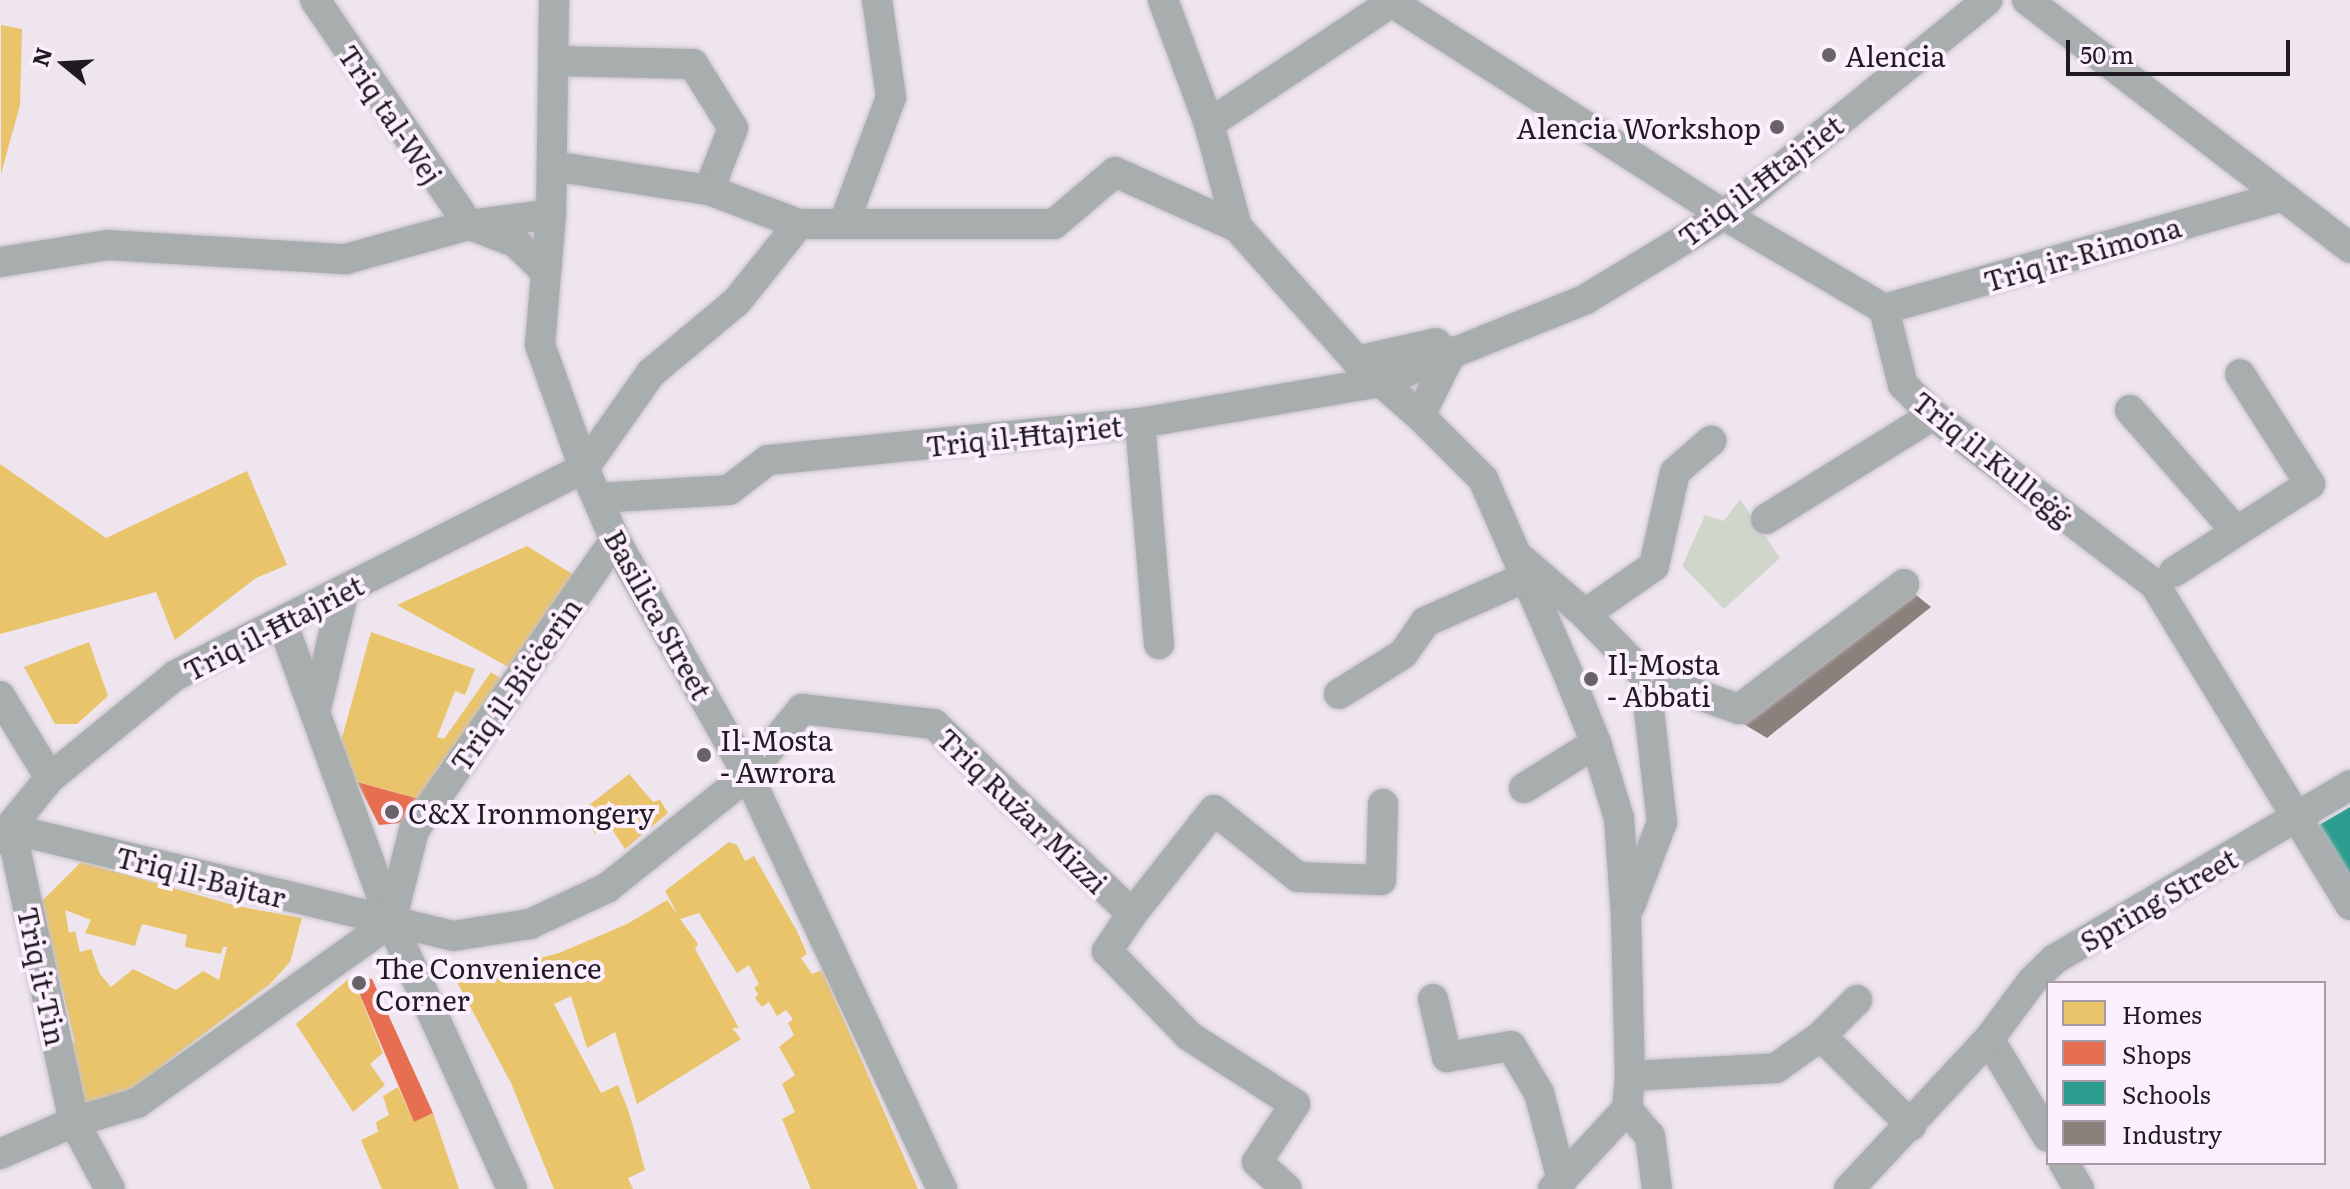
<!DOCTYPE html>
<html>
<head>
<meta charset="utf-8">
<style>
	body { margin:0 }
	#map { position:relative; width:2350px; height:1189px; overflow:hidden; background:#eee5ef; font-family:Literata,serif }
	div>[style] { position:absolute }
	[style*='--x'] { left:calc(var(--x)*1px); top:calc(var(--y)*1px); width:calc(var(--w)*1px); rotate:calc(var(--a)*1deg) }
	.green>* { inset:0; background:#d0d7ca }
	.homes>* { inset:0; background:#e9c46a }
	.shops>* { inset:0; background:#e76f51 }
	.schools>* { inset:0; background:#2a9d8f }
	.industry>* { inset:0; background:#8a817c }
	.roads { filter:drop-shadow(0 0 2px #c8c1c9) drop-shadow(0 0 2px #c8c1c9) }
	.minor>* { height:30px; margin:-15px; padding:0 15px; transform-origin:15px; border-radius:15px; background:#a8adae }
	.dots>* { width:22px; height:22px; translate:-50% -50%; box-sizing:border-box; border:4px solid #fcf0fe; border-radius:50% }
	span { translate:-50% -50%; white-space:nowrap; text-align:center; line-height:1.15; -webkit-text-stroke:8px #fcf0fe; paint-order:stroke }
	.poi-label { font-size:28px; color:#201b21 }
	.left { translate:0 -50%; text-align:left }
	.right { translate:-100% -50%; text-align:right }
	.street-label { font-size:28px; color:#201b21 }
	.legend { position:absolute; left:2046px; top:981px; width:280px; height:184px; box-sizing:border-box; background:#fcf0fe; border:2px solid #a49ba6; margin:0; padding:10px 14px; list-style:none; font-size:24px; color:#201b21 }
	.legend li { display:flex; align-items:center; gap:16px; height:40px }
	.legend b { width:40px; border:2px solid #a49ba6 }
	.north { position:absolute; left:24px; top:24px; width:80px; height:80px; -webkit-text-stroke:6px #fcf0fe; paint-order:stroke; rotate:288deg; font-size:22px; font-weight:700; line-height:32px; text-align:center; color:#201b21 }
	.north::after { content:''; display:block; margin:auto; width:28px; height:36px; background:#201b21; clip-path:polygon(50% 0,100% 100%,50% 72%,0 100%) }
	.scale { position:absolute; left:2066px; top:40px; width:224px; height:36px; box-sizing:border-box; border:4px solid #201b21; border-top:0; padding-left:10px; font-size:24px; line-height:28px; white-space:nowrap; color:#201b21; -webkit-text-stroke:6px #fcf0fe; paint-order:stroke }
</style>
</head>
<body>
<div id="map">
	<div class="green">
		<div style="clip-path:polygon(1740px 499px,1780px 558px,1724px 609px,1682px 566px,1705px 515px,1724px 521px)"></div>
	</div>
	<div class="homes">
		<div style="clip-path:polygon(1px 25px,22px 29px,20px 105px,1px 174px)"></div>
		<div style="clip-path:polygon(0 464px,106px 538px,247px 471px,287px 565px,256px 578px,175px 640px,156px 592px,0 634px)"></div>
		<div style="clip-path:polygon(527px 546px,582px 580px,517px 672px,397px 605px)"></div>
		<div style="clip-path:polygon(371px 632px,475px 669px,465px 695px,455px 691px,437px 737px,444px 739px,491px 672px,513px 687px,428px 801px,357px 782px,340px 745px)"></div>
		<div style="clip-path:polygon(89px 642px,108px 696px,77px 724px,55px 724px,24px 667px)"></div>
		<div style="clip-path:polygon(629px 774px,653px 802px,660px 800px,668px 813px,625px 849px,609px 825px,595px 834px,583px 810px)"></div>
		<div style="clip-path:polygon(729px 842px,737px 845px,745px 861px,754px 856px,797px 931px,807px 954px,801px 958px,812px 974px,822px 970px,918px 1189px,811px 1189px,782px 1119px,795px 1112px,782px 1084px,795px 1075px,779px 1047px,794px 1035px,788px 1023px,793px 1019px,786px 1010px,777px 1016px,769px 1002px,762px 1007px,755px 998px,758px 994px,754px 988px,759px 984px,749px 965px,737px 973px,699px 913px,680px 919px,698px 944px,695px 949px,739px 1028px,732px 1028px,741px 1039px,637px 1104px,615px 1032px,587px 1048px,571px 996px,554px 1004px,601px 1093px,618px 1085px,629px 1112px,645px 1170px,628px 1178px,633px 1189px,554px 1189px,511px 1083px,456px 980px,559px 953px,627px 924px,667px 900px,678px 915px,665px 891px)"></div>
		<div style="clip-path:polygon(evenodd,81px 862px,237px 906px,302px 918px,290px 962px,270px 984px,173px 1057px,130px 1096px,78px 1112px,65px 1046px,75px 1042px,41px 902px,81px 862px,65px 910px,91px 920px,85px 933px,135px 946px,142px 924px,187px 935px,185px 947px,221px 954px,223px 947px,227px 947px,219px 980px,203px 971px,176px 990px,133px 969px,111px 987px,100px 974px,91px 949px,80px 952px,75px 931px,69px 933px,65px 910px)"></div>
		<div style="clip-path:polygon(352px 976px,383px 1053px,370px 1064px,385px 1085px,353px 1112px,296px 1024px)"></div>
		<div style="clip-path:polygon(398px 1087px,414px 1122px,433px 1113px,459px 1189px,382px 1189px,361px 1140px,378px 1132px,376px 1122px,389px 1115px,383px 1096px)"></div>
	</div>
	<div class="shops">
		<div style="clip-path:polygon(357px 782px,397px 793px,428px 801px,411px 822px,379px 825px)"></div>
		<div style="clip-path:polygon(352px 976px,372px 979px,433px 1113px,414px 1122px)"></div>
	</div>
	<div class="schools">
		<div style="clip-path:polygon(2350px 807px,2350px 876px,2319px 825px)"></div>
	</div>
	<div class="industry">
		<div style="clip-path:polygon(1910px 590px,1931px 607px,1767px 738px,1737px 720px)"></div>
	</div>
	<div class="roads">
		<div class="minor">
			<div style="--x:315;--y:0;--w:273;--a:55.6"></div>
			<div style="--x:554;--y:0;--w:214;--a:90.8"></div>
			<div style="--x:551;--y:214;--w:131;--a:94.8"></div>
			<div style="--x:540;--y:345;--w:131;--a:70.3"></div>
			<div style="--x:584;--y:468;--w:78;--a:66.7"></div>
			<div style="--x:615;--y:540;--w:270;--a:60.5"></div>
			<div style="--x:748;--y:775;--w:457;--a:64.9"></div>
			<div style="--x:1163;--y:0;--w:132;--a:69.6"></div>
			<div style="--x:1209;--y:124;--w:107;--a:74.8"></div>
			<div style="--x:1237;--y:227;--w:180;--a:48.2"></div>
			<div style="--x:1357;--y:361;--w:84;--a:41.1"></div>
			<div style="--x:1420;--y:416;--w:89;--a:45"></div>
			<div style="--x:1483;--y:479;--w:202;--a:66.4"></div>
			<div style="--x:1564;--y:664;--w:85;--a:67.9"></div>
			<div style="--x:1596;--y:743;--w:78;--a:73"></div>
			<div style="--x:1619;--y:818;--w:98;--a:85.9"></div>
			<div style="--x:1626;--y:916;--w:160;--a:88.6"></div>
			<div style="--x:1630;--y:1076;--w:33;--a:95"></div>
			<div style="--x:1627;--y:1109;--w:35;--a:50"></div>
			<div style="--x:1650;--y:1136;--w:53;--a:82.5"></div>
			<div style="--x:2027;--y:0;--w:407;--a:37.5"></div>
			<div style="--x:1393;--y:3;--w:393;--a:32.6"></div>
			<div style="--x:1724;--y:215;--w:186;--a:30.4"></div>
			<div style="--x:1884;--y:309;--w:78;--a:76"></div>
			<div style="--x:1903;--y:385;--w:42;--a:45"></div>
			<div style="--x:1933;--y:415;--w:280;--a:37.4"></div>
			<div style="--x:2155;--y:585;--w:375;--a:58.6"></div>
			<div style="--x:553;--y:61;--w:140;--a:1.2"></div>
			<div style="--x:693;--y:64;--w:75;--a:58"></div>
			<div style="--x:733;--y:128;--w:66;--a:111.2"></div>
			<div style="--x:1209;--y:124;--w:224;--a:-33.7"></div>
			<div style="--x:552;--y:166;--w:159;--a:8.7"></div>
			<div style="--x:709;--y:190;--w:96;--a:20.7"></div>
			<div style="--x:799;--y:224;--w:255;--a:0"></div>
			<div style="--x:1054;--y:224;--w:80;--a:-40.4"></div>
			<div style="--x:1115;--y:172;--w:134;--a:24.3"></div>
			<div style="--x:844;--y:223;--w:134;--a:-69.5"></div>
			<div style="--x:891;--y:97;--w:98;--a:-98.2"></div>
			<div style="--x:475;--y:227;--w:43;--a:20.6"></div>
			<div style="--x:515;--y:242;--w:40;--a:44"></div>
			<div style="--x:0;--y:262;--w:108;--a:-9"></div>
			<div style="--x:107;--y:245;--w:239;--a:3.4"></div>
			<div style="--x:346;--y:259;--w:128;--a:-15.5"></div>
			<div style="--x:469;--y:225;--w:83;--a:-7.6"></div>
			<div style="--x:1884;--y:309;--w:412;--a:-15.8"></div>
			<div style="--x:1357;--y:361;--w:81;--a:-12.8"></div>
			<div style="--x:2130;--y:410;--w:161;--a:48.8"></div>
			<div style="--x:1420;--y:416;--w:72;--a:-63.8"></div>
			<div style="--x:1140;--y:423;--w:222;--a:85.1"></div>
			<div style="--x:598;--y:498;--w:131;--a:-3.5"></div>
			<div style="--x:729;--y:490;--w:49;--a:-37.6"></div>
			<div style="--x:768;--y:460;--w:374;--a:-5.7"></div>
			<div style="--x:1140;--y:423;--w:244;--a:-9.7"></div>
			<div style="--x:1381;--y:382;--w:221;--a:-22"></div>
			<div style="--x:1586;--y:299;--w:162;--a:-31.3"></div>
			<div style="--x:1724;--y:215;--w:340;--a:-39.2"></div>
			<div style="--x:1766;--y:519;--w:197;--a:-31.9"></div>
			<div style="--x:1519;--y:557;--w:87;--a:40.8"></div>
			<div style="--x:1585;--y:614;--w:86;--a:45.9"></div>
			<div style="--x:1645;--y:676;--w:147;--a:83.4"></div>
			<div style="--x:1662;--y:822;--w:90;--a:110.9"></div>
			<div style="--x:2174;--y:572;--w:162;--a:-32.9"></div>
			<div style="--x:2310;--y:484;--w:130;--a:-122.5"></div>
			<div style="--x:1585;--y:614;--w:84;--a:-34.8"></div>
			<div style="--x:1654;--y:566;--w:96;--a:-77.4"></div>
			<div style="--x:1675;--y:472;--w:48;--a:-40.7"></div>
			<div style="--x:282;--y:622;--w:319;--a:70"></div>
			<div style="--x:391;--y:922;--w:293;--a:65.6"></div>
			<div style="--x:1645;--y:676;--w:100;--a:19.3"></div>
			<div style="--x:1739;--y:709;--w:207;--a:-37.1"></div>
			<div style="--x:1339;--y:694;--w:75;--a:-32"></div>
			<div style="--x:1403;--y:654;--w:39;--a:-55"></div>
			<div style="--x:1425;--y:622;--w:108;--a:-24"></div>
			<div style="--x:0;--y:696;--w:96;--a:58.6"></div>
			<div style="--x:315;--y:713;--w:126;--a:-76.7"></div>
			<div style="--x:1524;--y:788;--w:85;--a:-32"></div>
			<div style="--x:0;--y:839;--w:79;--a:-50.7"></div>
			<div style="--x:50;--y:778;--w:163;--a:-39.3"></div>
			<div style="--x:176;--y:675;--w:458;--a:-26.9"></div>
			<div style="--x:584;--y:468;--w:116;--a:-54.8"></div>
			<div style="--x:651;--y:373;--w:112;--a:-39.9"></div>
			<div style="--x:737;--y:301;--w:99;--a:-51.2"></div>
			<div style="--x:1132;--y:914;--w:45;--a:124"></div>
			<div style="--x:1107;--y:951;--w:118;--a:46"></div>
			<div style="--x:1189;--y:1036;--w:126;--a:32.7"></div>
			<div style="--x:1295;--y:1104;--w:69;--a:123.2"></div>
			<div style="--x:1257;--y:1162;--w:40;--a:42"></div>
			<div style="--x:391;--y:922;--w:95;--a:-76"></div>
			<div style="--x:414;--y:830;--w:353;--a:-55.3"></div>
			<div style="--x:1433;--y:999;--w:60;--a:76.4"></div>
			<div style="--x:1447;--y:1057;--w:65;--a:-9.8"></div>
			<div style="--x:1511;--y:1046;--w:55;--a:59.2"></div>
			<div style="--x:1539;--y:1093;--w:90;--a:75.2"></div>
			<div style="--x:1821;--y:1036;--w:51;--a:-45"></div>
			<div style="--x:1989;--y:1039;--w:114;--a:59"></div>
			<div style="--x:1630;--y:1076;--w:146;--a:-3.1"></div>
			<div style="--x:1776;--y:1068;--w:55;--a:-35.4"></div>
			<div style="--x:1821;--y:1036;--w:127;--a:44.7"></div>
			<div style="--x:0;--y:1154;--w:81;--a:-23.4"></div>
			<div style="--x:74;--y:1122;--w:66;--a:-16.8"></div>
			<div style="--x:137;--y:1103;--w:312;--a:-35.5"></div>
			<div style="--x:2064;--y:1163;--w:30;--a:60"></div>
			<div style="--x:110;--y:1189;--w:76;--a:-118.2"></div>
			<div style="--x:74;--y:1122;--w:300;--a:-102.1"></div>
			<div style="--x:11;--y:829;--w:455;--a:13.6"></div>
			<div style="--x:453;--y:936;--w:78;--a:-8.9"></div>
			<div style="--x:530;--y:924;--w:85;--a:-25.1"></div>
			<div style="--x:607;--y:888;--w:181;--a:-38.7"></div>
			<div style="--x:748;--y:775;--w:85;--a:-50.7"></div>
			<div style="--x:802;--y:709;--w:133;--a:6.5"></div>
			<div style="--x:934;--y:724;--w:274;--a:43.8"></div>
			<div style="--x:1132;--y:914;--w:132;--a:-51.7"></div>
			<div style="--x:1214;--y:810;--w:107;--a:38.6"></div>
			<div style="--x:1298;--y:877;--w:83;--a:2.1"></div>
			<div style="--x:1381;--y:880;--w:76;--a:-88.5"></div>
			<div style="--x:1553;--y:1189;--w:109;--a:-47.2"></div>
			<div style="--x:1849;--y:1189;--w:205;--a:-47"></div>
			<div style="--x:1989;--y:1039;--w:72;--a:-53.4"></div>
			<div style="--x:2032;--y:981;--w:32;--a:-44"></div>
			<div style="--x:2055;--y:959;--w:342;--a:-30.5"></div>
		</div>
	</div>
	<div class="dots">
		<div style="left:1829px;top:55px;background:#686269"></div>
		<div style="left:1777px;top:127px;background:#686269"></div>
		<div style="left:1591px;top:679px;background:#686269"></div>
		<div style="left:704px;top:755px;background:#686269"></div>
		<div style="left:392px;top:812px;background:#686269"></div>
		<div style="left:359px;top:983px;background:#686269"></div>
	</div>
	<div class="poi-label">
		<span class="left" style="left:1845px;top:55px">Alencia</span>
		<span class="right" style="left:1761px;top:127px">Alencia Workshop</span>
		<span class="left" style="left:1607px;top:679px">Il-Mosta<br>- Abbati</span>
		<span class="left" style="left:720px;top:755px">Il-Mosta<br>- Awrora</span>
		<span class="left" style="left:408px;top:812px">C&amp;X Ironmongery</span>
		<span class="left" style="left:375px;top:983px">The Convenience<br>Corner</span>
	</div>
	<div class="street-label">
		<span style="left:391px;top:114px;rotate:56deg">Triq tal-Wej</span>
		<span style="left:1760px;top:180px;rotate:-37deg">Triq il-Ħtajriet</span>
		<span style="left:2082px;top:253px;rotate:-16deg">Triq ir-Rimona</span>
		<span style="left:1024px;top:435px;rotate:-6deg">Triq il-Ħtajriet</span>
		<span style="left:1993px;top:458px;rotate:39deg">Triq il-Kulleġġ</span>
		<span style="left:659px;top:614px;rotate:61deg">Basilica Street</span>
		<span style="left:273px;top:627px;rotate:-27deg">Triq il-Ħtajriet</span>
		<span style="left:515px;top:684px;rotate:-55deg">Triq il-Biċċerin</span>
		<span style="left:1023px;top:810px;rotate:44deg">Triq Rużar Mizzi</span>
		<span style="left:201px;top:876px;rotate:14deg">Triq il-Bajtar</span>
		<span style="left:2158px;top:899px;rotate:-30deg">Spring Street</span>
		<span style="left:43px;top:976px;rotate:78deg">Triq it-Tin</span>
	</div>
	<ul class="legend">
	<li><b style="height:22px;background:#e9c46a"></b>Homes</li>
	<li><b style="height:22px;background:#e76f51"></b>Shops</li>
	<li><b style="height:22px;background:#2a9d8f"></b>Schools</li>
	<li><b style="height:22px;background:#8a817c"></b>Industry</li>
	</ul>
	<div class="north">N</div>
	<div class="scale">50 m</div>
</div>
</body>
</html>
